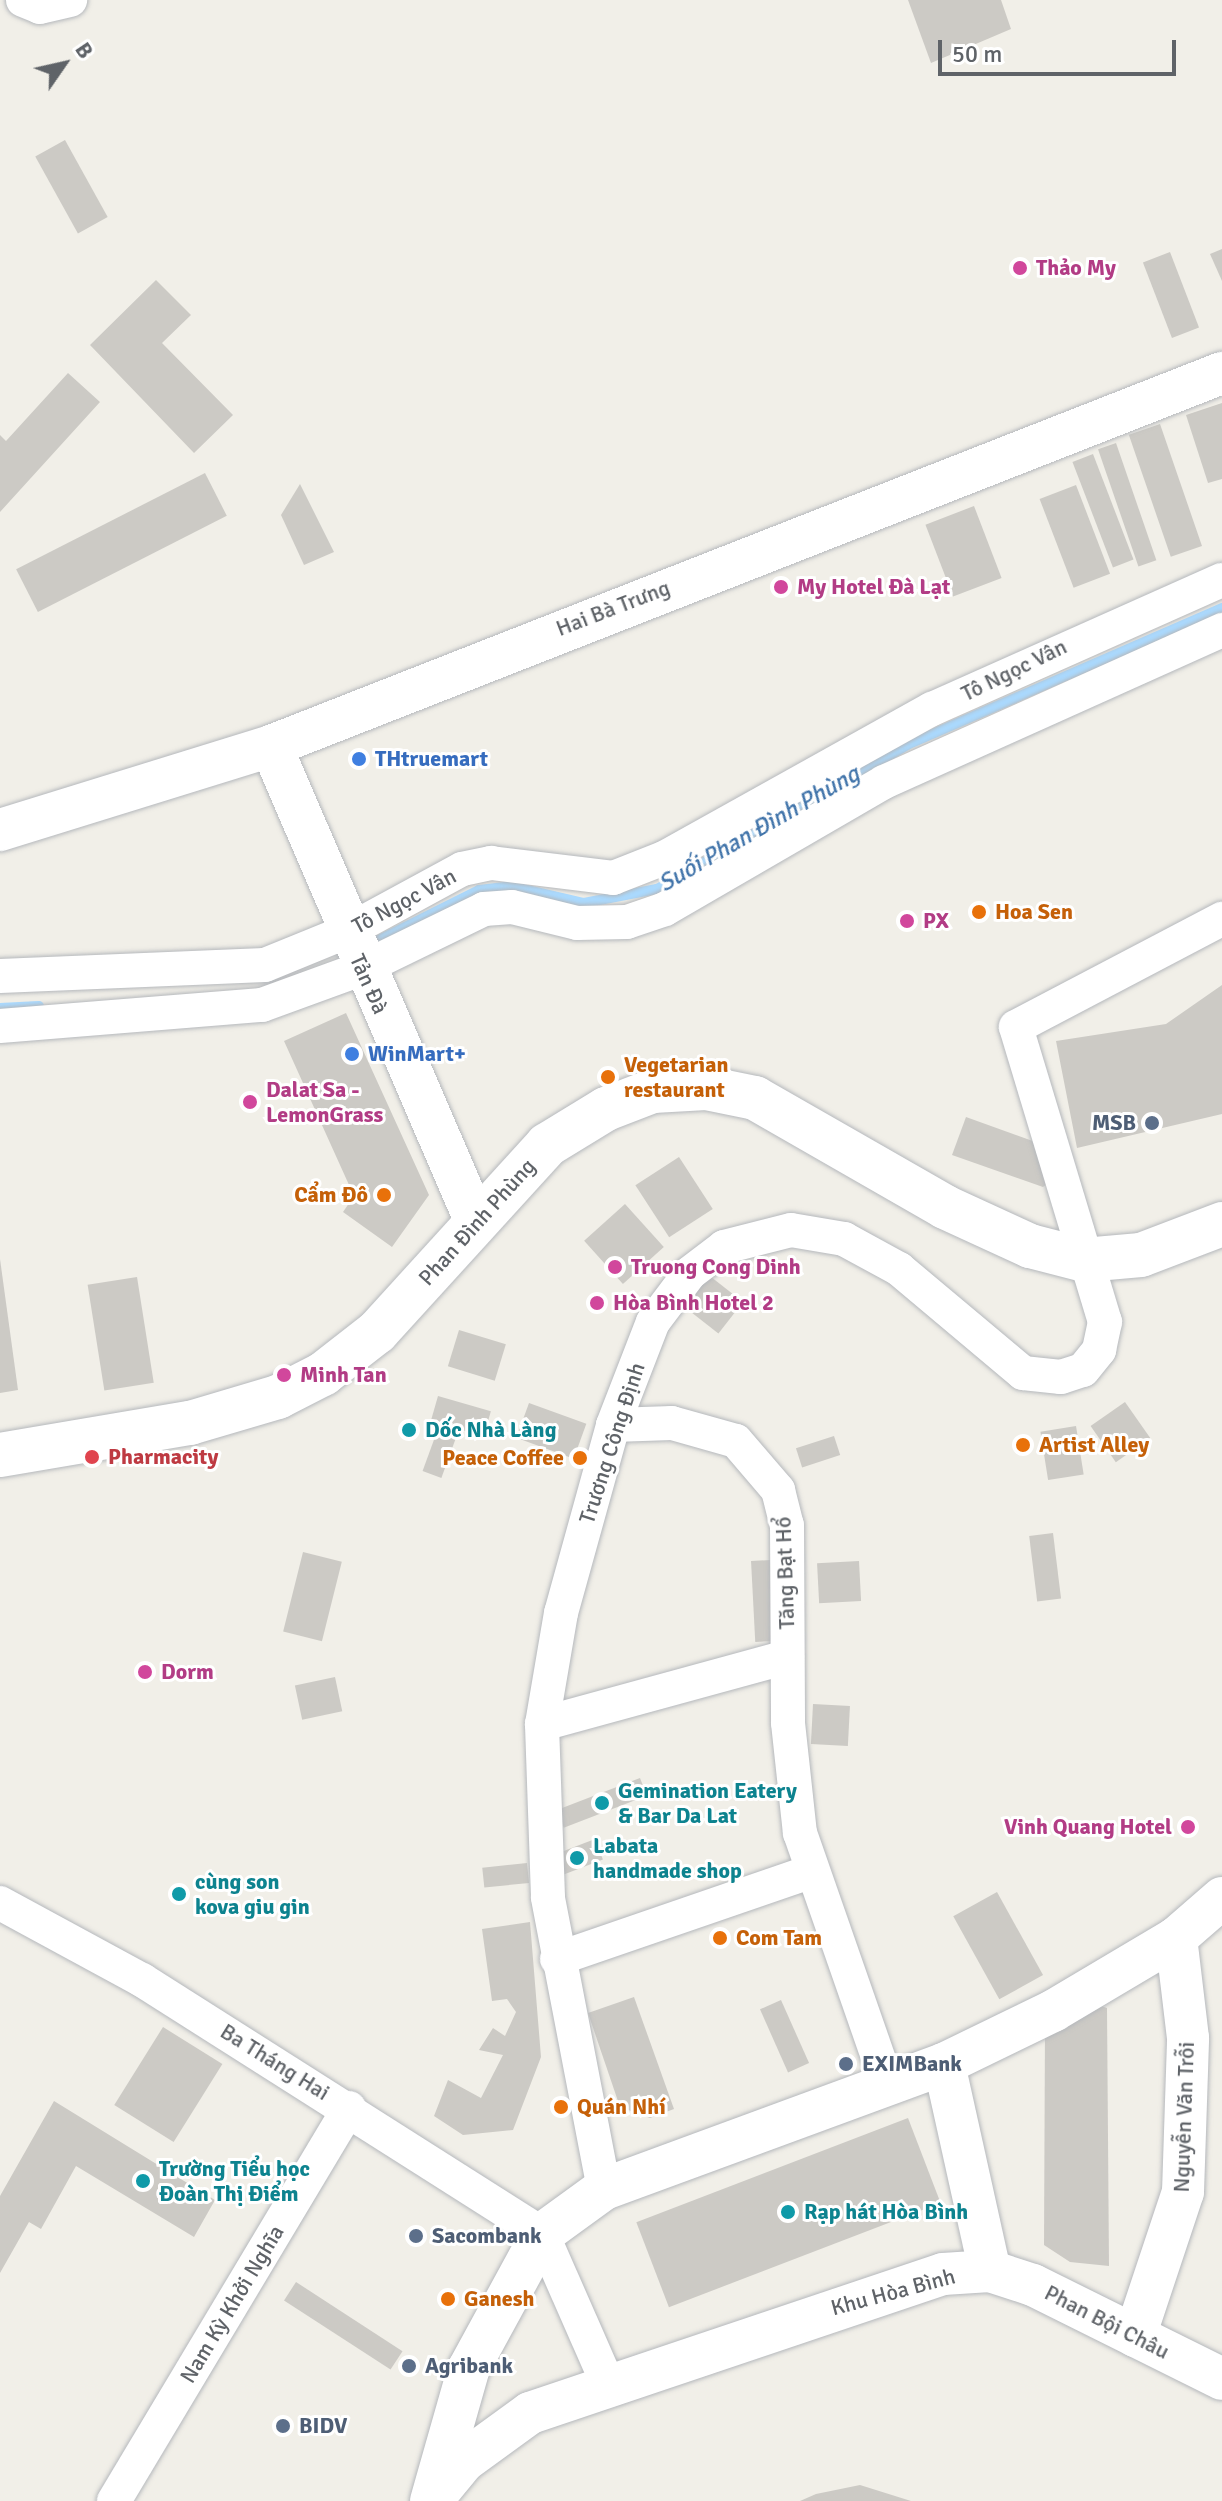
<!DOCTYPE html>
<html>
<head>
<meta charset="utf-8">
<style>
	body { margin:0 }
	#map { position:relative; width:1222px; height:2501px; overflow:hidden; background:#f1efe8; font-family:Signika,sans-serif }
	div>[style] { position:absolute }
	[style*='--x'] { left:calc(var(--x)*1px); top:calc(var(--y)*1px); width:calc(var(--w)*1px); rotate:calc(var(--a)*1deg) }
	.stream>* { height:10px; margin:-5px; padding:0 5px; transform-origin:5px; border-radius:5px; background:#aadaff }
	.building>* { inset:0; background:#cccac5; transform-origin:0 0 }
	.roads { filter:drop-shadow(0 0 2px #b5b8bc) drop-shadow(0 0 2px #b5b8bc) }
	.minor>* { height:34px; margin:-17px; padding:0 17px; transform-origin:17px; border-radius:17px; background:#fff }
	.tertiary>* { height:42px; margin:-21px; padding:0 21px; transform-origin:21px; border-radius:21px; background:#fff }
	.secondary>* { height:44px; margin:-22px; padding:0 22px; transform-origin:22px; border-radius:22px; background:#fff }
	.dots>* { width:22px; height:22px; translate:-50% -50%; box-sizing:border-box; border:4px solid #fff; border-radius:50% }
	span { translate:-50% -50%; white-space:nowrap; text-align:center; line-height:1.15; -webkit-text-stroke:6px #fff; paint-order:stroke }
	.hotel-label { font-size:22px; color:#b23c85; font-weight:700 }
	.left { translate:0 -50%; text-align:left }
	.right { translate:-100% -50%; text-align:right }
	.street-label { font-size:22px; color:#5f6368 }
	.shop-label { font-size:22px; color:#366cbe; font-weight:700 }
	.food-label { font-size:22px; color:#c56008; font-weight:700 }
	.service-label { font-size:22px; color:#4e5e75; font-weight:700 }
	.culture-label { font-size:22px; color:#0d838f; font-weight:700 }
	.health-label { font-size:22px; color:#be3a42; font-weight:700 }
	.water-label { font-size:24px; color:#4174aa; font-style:italic }
	.north { position:absolute; left:24px; top:24px; width:80px; height:80px; -webkit-text-stroke:6px #fff; paint-order:stroke; rotate:56deg; font-size:22px; font-weight:700; line-height:32px; text-align:center; color:#5f6368 }
	.north::after { content:''; display:block; margin:auto; width:28px; height:36px; background:#5f6368; clip-path:polygon(50% 0,100% 100%,50% 72%,0 100%) }
	.scale { position:absolute; left:938px; top:40px; width:238px; height:36px; box-sizing:border-box; border:4px solid #5f6368; border-top:0; padding-left:10px; font-size:24px; line-height:28px; white-space:nowrap; color:#5f6368; -webkit-text-stroke:6px #fff; paint-order:stroke }
</style>
</head>
<body>
<div id="map">
	<div class="stream">
		<div style="--x:365;--y:947;--w:127;--a:-26.6"></div>
		<div style="--x:479;--y:890;--w:32;--a:-7"></div>
		<div style="--x:511;--y:886;--w:75;--a:13.1"></div>
		<div style="--x:584;--y:903;--w:74;--a:-10.9"></div>
		<div style="--x:657;--y:889;--w:289;--a:-29.9"></div>
		<div style="--x:907;--y:745;--w:344;--a:-23.5"></div>
		<div style="--x:0;--y:1008;--w:39;--a:-3"></div>
	</div>
	<div class="building">
		<div style="clip-path:polygon(908px 0,1001px 0,1011px 29px,931px 63px)"></div>
		<div style="left:65px;top:140px;width:88px;height:34px;rotate:61deg"></div>
		<div style="clip-path:polygon(1222px 249px,1222px 281px,1210px 254px)"></div>
		<div style="left:1170px;top:252px;width:81px;height:29px;rotate:69deg"></div>
		<div style="clip-path:polygon(156px 280px,191px 315px,162px 343px,233px 415px,194px 453px,90px 345px)"></div>
		<div style="clip-path:polygon(68px 373px,100px 402px,0 512px,0 435px,6px 441px)"></div>
		<div style="clip-path:polygon(1222px 403px,1222px 479px,1208px 483px,1186px 415px)"></div>
		<div style="left:1160px;top:424px;width:129px;height:33px;rotate:71deg"></div>
		<div style="left:1116px;top:443px;width:124px;height:19px;rotate:71deg"></div>
		<div style="left:1093px;top:454px;width:113px;height:22px;rotate:69deg"></div>
		<div style="left:205px;top:473px;width:48px;height:212px;rotate:63deg"></div>
		<div style="clip-path:polygon(300px 484px,334px 552px,304px 565px,281px 515px)"></div>
		<div style="left:1076px;top:485px;width:95px;height:39px;rotate:69deg"></div>
		<div style="left:974px;top:506px;width:77px;height:52px;rotate:69deg"></div>
		<div style="clip-path:polygon(1222px 985px,1222px 1114px,1077px 1148px,1056px 1041px,1166px 1024px)"></div>
		<div style="clip-path:polygon(346px 1013px,429px 1195px,392px 1247px,343px 1212px,354px 1196px,284px 1041px)"></div>
		<div style="clip-path:polygon(966px 1117px,1041px 1144px,1056px 1177px,1043px 1187px,952px 1155px)"></div>
		<div style="left:679px;top:1157px;width:62px;height:52px;rotate:57deg"></div>
		<div style="left:625px;top:1204px;width:58px;height:55px;rotate:48deg"></div>
		<div style="clip-path:polygon(0 1259px,18px 1390px,0 1393px)"></div>
		<div style="left:706px;top:1273px;width:47px;height:40px;rotate:38deg"></div>
		<div style="left:137px;top:1277px;width:107px;height:50px;rotate:81deg"></div>
		<div style="left:459px;top:1330px;width:49px;height:38px;rotate:17deg"></div>
		<div style="left:438px;top:1396px;width:55px;height:26px;rotate:16deg"></div>
		<div style="left:1125px;top:1402px;width:44px;height:42px;rotate:55deg"></div>
		<div style="left:529px;top:1403px;width:61px;height:37px;rotate:20deg"></div>
		<div style="left:439px;top:1426px;width:20px;height:48px;rotate:20deg"></div>
		<div style="left:1076px;top:1426px;width:49px;height:36px;rotate:81deg"></div>
		<div style="left:834px;top:1436px;width:20px;height:40px;rotate:72deg"></div>
		<div style="left:1053px;top:1533px;width:66px;height:24px;rotate:83deg"></div>
		<div style="left:303px;top:1552px;width:40px;height:82px;rotate:14deg"></div>
		<div style="left:771px;top:1560px;width:81px;height:20px;rotate:87deg"></div>
		<div style="left:859px;top:1561px;width:40px;height:42px;rotate:87deg"></div>
		<div style="left:335px;top:1677px;width:35px;height:41px;rotate:78deg"></div>
		<div style="left:813px;top:1704px;width:37px;height:40px;rotate:3deg"></div>
		<div style="left:640px;top:1778px;width:19px;height:89px;rotate:69deg"></div>
		<div style="left:595px;top:1839px;width:22px;height:46px;rotate:69deg"></div>
		<div style="left:527px;top:1863px;width:20px;height:45px;rotate:84deg"></div>
		<div style="left:997px;top:1892px;width:95px;height:50px;rotate:61deg"></div>
		<div style="clip-path:polygon(530px 1922px,541px 2057px,513px 2130px,463px 2135px,434px 2116px,448px 2080px,481px 2098px,503px 2055px,479px 2050px,493px 2028px,505px 2036px,516px 2012px,507px 1999px,492px 2001px,482px 1929px)"></div>
		<div style="clip-path:polygon(634px 1997px,674px 2109px,650px 2118px,620px 2107px,588px 2013px)"></div>
		<div style="left:781px;top:2000px;width:69px;height:23px;rotate:66deg"></div>
		<div style="clip-path:polygon(1089px 2002px,1107px 2008px,1109px 2266px,1070px 2262px,1044px 2245px,1045px 2026px)"></div>
		<div style="left:163px;top:2027px;width:70px;height:92px;rotate:32deg"></div>
		<div style="clip-path:polygon(54px 2101px,215px 2200px,194px 2237px,76px 2166px,41px 2229px,29px 2222px,0 2273px,0 2196px)"></div>
		<div style="left:908px;top:2118px;width:91px;height:291px;rotate:69deg"></div>
		<div style="left:296px;top:2282px;width:127px;height:22px;rotate:33deg"></div>
		<div style="clip-path:polygon(860px 2485px,911px 2501px,800px 2501px,816px 2494px)"></div>
	</div>
	<div class="roads">
		<div class="minor">
			<div style="--x:23;--y:0;--w:18;--a:22"></div>
			<div style="--x:40;--y:7;--w:31;--a:-13"></div>
			<div style="--x:0;--y:976;--w:265;--a:-2.4"></div>
			<div style="--x:265;--y:965;--w:87;--a:-22.2"></div>
			<div style="--x:346;--y:932;--w:132;--a:-28.5"></div>
			<div style="--x:462;--y:869;--w:30;--a:-12"></div>
			<div style="--x:491;--y:863;--w:123;--a:7"></div>
			<div style="--x:613;--y:878;--w:55;--a:-21.4"></div>
			<div style="--x:664;--y:858;--w:307;--a:-29.1"></div>
			<div style="--x:932;--y:709;--w:317;--a:-24"></div>
			<div style="--x:0;--y:1026;--w:263;--a:-4.6"></div>
			<div style="--x:262;--y:1005;--w:105;--a:-20"></div>
			<div style="--x:361;--y:969;--w:137;--a:-26"></div>
			<div style="--x:484;--y:909;--w:28;--a:-4"></div>
			<div style="--x:512;--y:907;--w:67;--a:13.8"></div>
			<div style="--x:577;--y:923;--w:50;--a:-1.1"></div>
			<div style="--x:627;--y:922;--w:40;--a:-18.9"></div>
			<div style="--x:665;--y:909;--w:253;--a:-30.1"></div>
			<div style="--x:884;--y:782;--w:371;--a:-24.2"></div>
			<div style="--x:613;--y:1425;--w:59;--a:-1.9"></div>
			<div style="--x:672;--y:1423;--w:66;--a:15.7"></div>
			<div style="--x:736;--y:1441;--w:65;--a:49.4"></div>
			<div style="--x:778;--y:1490;--w:36;--a:76"></div>
			<div style="--x:787;--y:1525;--w:198;--a:89.7"></div>
			<div style="--x:788;--y:1723;--w:111;--a:83.8"></div>
			<div style="--x:800;--y:1833;--w:267;--a:70.8"></div>
			<div style="--x:542;--y:1724;--w:254;--a:-15.3"></div>
			<div style="--x:0;--y:1903;--w:162;--a:28.5"></div>
			<div style="--x:142;--y:1980;--w:474;--a:32.4"></div>
			<div style="--x:542;--y:2234;--w:162;--a:66.3"></div>
			<div style="--x:557;--y:1959;--w:268;--a:-19"></div>
			<div style="--x:604;--y:2189;--w:297;--a:-100.9"></div>
			<div style="--x:548;--y:1897;--w:173;--a:-92"></div>
			<div style="--x:542;--y:1724;--w:113;--a:-80.3"></div>
			<div style="--x:561;--y:1613;--w:195;--a:-74.5"></div>
			<div style="--x:613;--y:1425;--w:110;--a:-68.8"></div>
			<div style="--x:653;--y:1322;--w:61;--a:-52.9"></div>
			<div style="--x:690;--y:1273;--w:43;--a:-37.4"></div>
			<div style="--x:724;--y:1247;--w:69;--a:-14.2"></div>
			<div style="--x:791;--y:1230;--w:54;--a:9.6"></div>
			<div style="--x:844;--y:1239;--w:63;--a:28.6"></div>
			<div style="--x:899;--y:1269;--w:162;--a:40"></div>
			<div style="--x:1023;--y:1373;--w:38;--a:6"></div>
			<div style="--x:1061;--y:1377;--w:23;--a:-18"></div>
			<div style="--x:1083;--y:1370;--w:26;--a:-51"></div>
			<div style="--x:1099;--y:1350;--w:29;--a:-78"></div>
			<div style="--x:1105;--y:1322;--w:308;--a:-106.8"></div>
			<div style="--x:1016;--y:1027;--w:233;--a:-27.7"></div>
			<div style="--x:114;--y:2501;--w:458;--a:-59.1"></div>
		</div>
		<div class="tertiary">
			<div style="--x:271;--y:746;--w:516;--a:66.71"></div>
			<div style="--x:0;--y:830;--w:284;--a:-17.2"></div>
			<div style="--x:271;--y:746;--w:1022;--a:-21.42"></div>
			<div style="--x:944;--y:2064;--w:212;--a:77.5"></div>
			<div style="--x:1135;--y:2336;--w:152;--a:-71.6"></div>
			<div style="--x:1183;--y:2192;--w:154;--a:-88.1"></div>
			<div style="--x:1188;--y:2038;--w:101;--a:-96.8"></div>
			<div style="--x:435;--y:2496;--w:45;--a:-50.4"></div>
			<div style="--x:464;--y:2461;--w:82;--a:-36"></div>
			<div style="--x:530;--y:2413;--w:436;--a:-18.6"></div>
			<div style="--x:943;--y:2274;--w:47;--a:-3.7"></div>
			<div style="--x:990;--y:2271;--w:45;--a:18"></div>
			<div style="--x:1033;--y:2285;--w:211;--a:26.4"></div>
			<div style="--x:431;--y:2501;--w:138;--a:-74.1"></div>
			<div style="--x:469;--y:2368;--w:153;--a:-61.4"></div>
			<div style="--x:542;--y:2234;--w:77;--a:-36"></div>
			<div style="--x:604;--y:2189;--w:362;--a:-20.2"></div>
			<div style="--x:944;--y:2064;--w:121;--a:-25.9"></div>
			<div style="--x:1053;--y:2011;--w:143;--a:-30.7"></div>
			<div style="--x:1176;--y:1938;--w:61;--a:-41"></div>
		</div>
		<div class="secondary">
			<div style="--x:0;--y:1455;--w:193;--a:-9.6"></div>
			<div style="--x:190;--y:1423;--w:92;--a:-16.5"></div>
			<div style="--x:278;--y:1397;--w:51;--a:-27.1"></div>
			<div style="--x:323;--y:1374;--w:68;--a:-37.9"></div>
			<div style="--x:377;--y:1332;--w:253;--a:-47.7"></div>
			<div style="--x:547;--y:1145;--w:69;--a:-31.4"></div>
			<div style="--x:606;--y:1109;--w:50;--a:-21"></div>
			<div style="--x:653;--y:1091;--w:53;--a:-3.2"></div>
			<div style="--x:706;--y:1088;--w:50;--a:11.5"></div>
			<div style="--x:755;--y:1098;--w:219;--a:29.8"></div>
			<div style="--x:945;--y:1207;--w:94;--a:24.6"></div>
			<div style="--x:1030;--y:1246;--w:56;--a:14.5"></div>
			<div style="--x:1084;--y:1260;--w:57;--a:-5"></div>
			<div style="--x:1141;--y:1255;--w:87;--a:-20.9"></div>
		</div>
	</div>
	<div class="dots">
		<div style="left:1020px;top:268px;background:#d1479c"></div>
		<div style="left:781px;top:587px;background:#d1479c"></div>
		<div style="left:359px;top:759px;background:#3f7fe0"></div>
		<div style="left:979px;top:912px;background:#e8710a"></div>
		<div style="left:907px;top:921px;background:#d1479c"></div>
		<div style="left:352px;top:1054px;background:#3f7fe0"></div>
		<div style="left:608px;top:1077px;background:#e8710a"></div>
		<div style="left:250px;top:1102px;background:#d1479c"></div>
		<div style="left:1152px;top:1123px;background:#5c6f8a"></div>
		<div style="left:384px;top:1195px;background:#e8710a"></div>
		<div style="left:615px;top:1267px;background:#d1479c"></div>
		<div style="left:597px;top:1303px;background:#d1479c"></div>
		<div style="left:284px;top:1375px;background:#d1479c"></div>
		<div style="left:409px;top:1430px;background:#0f9aa8"></div>
		<div style="left:1023px;top:1445px;background:#e8710a"></div>
		<div style="left:92px;top:1457px;background:#e0444e"></div>
		<div style="left:580px;top:1458px;background:#e8710a"></div>
		<div style="left:145px;top:1672px;background:#d1479c"></div>
		<div style="left:602px;top:1803px;background:#0f9aa8"></div>
		<div style="left:1188px;top:1827px;background:#d1479c"></div>
		<div style="left:577px;top:1858px;background:#0f9aa8"></div>
		<div style="left:179px;top:1894px;background:#0f9aa8"></div>
		<div style="left:720px;top:1938px;background:#e8710a"></div>
		<div style="left:846px;top:2064px;background:#5c6f8a"></div>
		<div style="left:561px;top:2107px;background:#e8710a"></div>
		<div style="left:143px;top:2181px;background:#0f9aa8"></div>
		<div style="left:788px;top:2212px;background:#0f9aa8"></div>
		<div style="left:416px;top:2236px;background:#5c6f8a"></div>
		<div style="left:448px;top:2299px;background:#e8710a"></div>
		<div style="left:409px;top:2366px;background:#5c6f8a"></div>
		<div style="left:283px;top:2426px;background:#5c6f8a"></div>
	</div>
	<div class="hotel-label">
		<span class="left" style="left:1036px;top:268px">Thảo My</span>
		<span class="left" style="left:797px;top:587px">My Hotel Đà Lạt</span>
		<span class="left" style="left:923px;top:921px">PX</span>
		<span class="left" style="left:266px;top:1102px">Dalat Sa -<br>LemonGrass</span>
		<span class="left" style="left:631px;top:1267px">Truong Cong Dinh</span>
		<span class="left" style="left:613px;top:1303px">Hòa Bình Hotel 2</span>
		<span class="left" style="left:300px;top:1375px">Minh Tan</span>
		<span class="left" style="left:161px;top:1672px">Dorm</span>
		<span class="right" style="left:1172px;top:1827px">Vinh Quang Hotel</span>
	</div>
	<div class="street-label">
		<span style="left:613px;top:608px;rotate:-21deg">Hai Bà Trưng</span>
		<span style="left:1014px;top:670px;rotate:-26deg">Tô Ngọc Vân</span>
		<span style="left:404px;top:901px;rotate:-28deg">Tô Ngọc Vân</span>
		<span style="left:369px;top:984px;rotate:66deg">Tản Đà</span>
		<span style="left:477px;top:1222px;rotate:-48deg">Phan Đình Phùng</span>
		<span style="left:612px;top:1443px;rotate:-72deg">Trương Công Định</span>
		<span style="left:785px;top:1573px;rotate:-92deg">Tăng Bạt Hổ</span>
		<span style="left:275px;top:2062px;rotate:32deg">Ba Tháng Hai</span>
		<span style="left:1184px;top:2117px;rotate:-88deg">Nguyễn Văn Trỗi</span>
		<span style="left:893px;top:2292px;rotate:-15deg">Khu Hòa Bình</span>
		<span style="left:232px;top:2304px;rotate:-59deg">Nam Kỳ Khởi Nghĩa</span>
		<span style="left:1107px;top:2322px;rotate:27deg">Phan Bội Châu</span>
	</div>
	<div class="shop-label">
		<span class="left" style="left:375px;top:759px">THtruemart</span>
		<span class="left" style="left:368px;top:1054px">WinMart+</span>
	</div>
	<div class="food-label">
		<span class="left" style="left:995px;top:912px">Hoa Sen</span>
		<span class="left" style="left:624px;top:1077px">Vegetarian<br>restaurant</span>
		<span class="right" style="left:368px;top:1195px">Cẩm Đô</span>
		<span class="left" style="left:1039px;top:1445px">Artist Alley</span>
		<span class="right" style="left:564px;top:1458px">Peace Coffee</span>
		<span class="left" style="left:736px;top:1938px">Com Tam</span>
		<span class="left" style="left:577px;top:2107px">Quán Nhí</span>
		<span class="left" style="left:464px;top:2299px">Ganesh</span>
	</div>
	<div class="service-label">
		<span class="right" style="left:1136px;top:1123px">MSB</span>
		<span class="left" style="left:862px;top:2064px">EXIMBank</span>
		<span class="left" style="left:432px;top:2236px">Sacombank</span>
		<span class="left" style="left:425px;top:2366px">Agribank</span>
		<span class="left" style="left:299px;top:2426px">BIDV</span>
	</div>
	<div class="culture-label">
		<span class="left" style="left:425px;top:1430px">Dốc Nhà Làng</span>
		<span class="left" style="left:618px;top:1803px">Gemination Eatery<br>&amp; Bar Da Lat</span>
		<span class="left" style="left:593px;top:1858px">Labata<br>handmade shop</span>
		<span class="left" style="left:195px;top:1894px">cùng son<br>kova giu gin</span>
		<span class="left" style="left:159px;top:2181px">Trường Tiểu học<br>Đoàn Thị Điểm</span>
		<span class="left" style="left:804px;top:2212px">Rạp hát Hòa Bình</span>
	</div>
	<div class="health-label">
		<span class="left" style="left:108px;top:1457px">Pharmacity</span>
	</div>
	<div class="water-label">
		<span style="left:759px;top:829px;rotate:-30deg">Suối Phan Đình Phùng</span>
	</div>
	<div class="north">B</div>
	<div class="scale">50 m</div>
</div>
</body>
</html>
